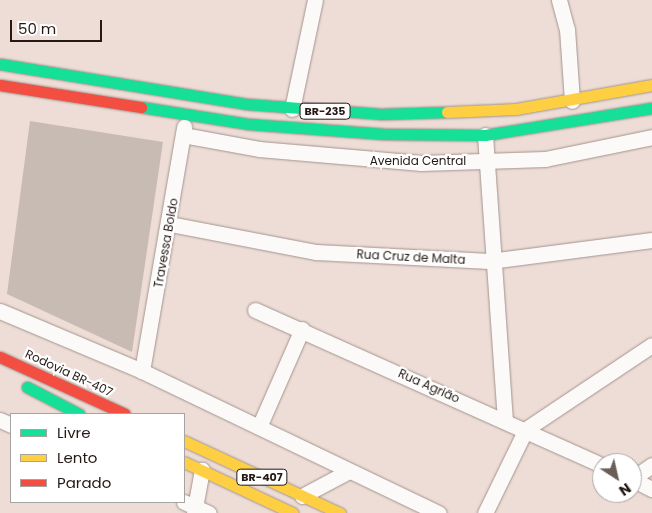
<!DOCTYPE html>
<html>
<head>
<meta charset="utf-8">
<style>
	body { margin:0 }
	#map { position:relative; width:652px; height:513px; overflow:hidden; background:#eeddd6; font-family:Poppins,sans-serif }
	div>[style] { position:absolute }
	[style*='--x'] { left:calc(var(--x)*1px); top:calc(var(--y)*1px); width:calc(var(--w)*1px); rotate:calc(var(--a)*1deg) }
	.building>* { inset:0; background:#c8bbb4 }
	.roads { filter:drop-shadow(0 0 1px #a2948f) drop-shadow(0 0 1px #a2948f) }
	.street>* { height:15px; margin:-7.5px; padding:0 7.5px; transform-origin:7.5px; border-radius:7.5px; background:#fcfaf9 }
	.fast>* { height:11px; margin:-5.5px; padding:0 5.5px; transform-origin:5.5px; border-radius:5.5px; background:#16e098 }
	.slow>* { height:11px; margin:-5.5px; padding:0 5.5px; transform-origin:5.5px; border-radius:5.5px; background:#ffcf43 }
	.jam>* { height:11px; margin:-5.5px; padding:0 5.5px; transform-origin:5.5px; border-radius:5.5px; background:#f24e42 }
	span { translate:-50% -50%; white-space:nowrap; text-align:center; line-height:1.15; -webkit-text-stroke:4.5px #fff; paint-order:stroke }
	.shield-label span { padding:1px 4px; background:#fff; border:1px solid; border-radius:4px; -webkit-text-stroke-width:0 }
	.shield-label { font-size:11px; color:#241914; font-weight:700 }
	.street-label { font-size:12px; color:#241914 }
	.legend { position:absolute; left:10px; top:413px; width:175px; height:90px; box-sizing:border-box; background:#fff; border:1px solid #a7a3a1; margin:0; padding:6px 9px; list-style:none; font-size:15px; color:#241914 }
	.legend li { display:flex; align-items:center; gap:10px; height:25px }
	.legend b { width:25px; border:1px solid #a7a3a1 }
	.north { position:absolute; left:592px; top:453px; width:50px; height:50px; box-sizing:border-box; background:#fff; border:1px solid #a7a3a1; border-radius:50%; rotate:145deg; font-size:14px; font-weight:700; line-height:20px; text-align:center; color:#241914 }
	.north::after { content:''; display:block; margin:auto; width:18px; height:22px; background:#6b5e58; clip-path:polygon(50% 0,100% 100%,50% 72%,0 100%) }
	.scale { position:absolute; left:10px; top:20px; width:92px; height:22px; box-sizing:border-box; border:2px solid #241914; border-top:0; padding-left:6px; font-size:15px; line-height:18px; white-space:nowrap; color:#241914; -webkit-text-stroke:4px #fff; paint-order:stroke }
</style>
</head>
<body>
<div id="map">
	<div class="building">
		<div style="clip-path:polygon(30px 121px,163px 142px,132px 352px,7px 294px)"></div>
	</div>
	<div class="roads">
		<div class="street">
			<div style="--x:559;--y:0;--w:30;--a:75"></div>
			<div style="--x:567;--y:29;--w:72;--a:86"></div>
			<div style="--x:292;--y:109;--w:111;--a:-78.1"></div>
			<div style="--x:183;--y:135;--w:77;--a:10.4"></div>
			<div style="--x:259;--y:149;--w:163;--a:4.9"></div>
			<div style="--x:421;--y:163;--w:124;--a:-1.8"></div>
			<div style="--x:545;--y:159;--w:109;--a:-11.6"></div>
			<div style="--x:485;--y:135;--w:286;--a:86"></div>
			<div style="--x:170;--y:224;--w:149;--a:10.9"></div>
			<div style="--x:316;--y:252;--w:174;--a:3"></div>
			<div style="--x:490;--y:261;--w:163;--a:-7.4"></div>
			<div style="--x:255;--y:310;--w:380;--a:24.1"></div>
			<div style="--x:0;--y:311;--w:154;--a:22.9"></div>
			<div style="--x:142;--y:371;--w:329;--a:25.6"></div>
			<div style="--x:142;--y:371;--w:248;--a:-80.2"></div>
			<div style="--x:0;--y:420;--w:12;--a:24"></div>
			<div style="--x:259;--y:427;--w:107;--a:-66.3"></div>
			<div style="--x:632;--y:479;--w:24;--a:-35"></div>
			<div style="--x:632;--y:479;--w:22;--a:27"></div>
			<div style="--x:302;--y:496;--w:53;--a:-28"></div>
			<div style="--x:184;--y:502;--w:27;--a:24"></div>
			<div style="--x:194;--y:513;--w:44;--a:-79.5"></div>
			<div style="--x:485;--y:513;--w:93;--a:-64"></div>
			<div style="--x:526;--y:429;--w:151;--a:-33.7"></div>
		</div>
		<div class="fast">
			<div style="--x:0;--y:64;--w:249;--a:9.2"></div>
			<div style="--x:246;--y:104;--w:135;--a:4.2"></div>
			<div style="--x:381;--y:114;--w:66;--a:-1.7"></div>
			<div style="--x:141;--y:107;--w:108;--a:9"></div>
			<div style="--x:248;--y:124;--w:137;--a:4.2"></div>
			<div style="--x:385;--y:134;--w:100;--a:0.6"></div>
			<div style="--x:485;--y:135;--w:169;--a:-9.2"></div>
			<div style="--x:27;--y:387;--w:59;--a:27.4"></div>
		</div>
		<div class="slow">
			<div style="--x:447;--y:112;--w:69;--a:-2.5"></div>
			<div style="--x:516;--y:109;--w:138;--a:-10"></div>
			<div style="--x:184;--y:441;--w:172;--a:24.8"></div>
			<div style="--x:184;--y:462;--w:120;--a:25.1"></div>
		</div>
		<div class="jam">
			<div style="--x:0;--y:85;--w:143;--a:8.9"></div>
			<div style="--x:0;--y:357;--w:137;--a:24.5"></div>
		</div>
	</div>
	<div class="shield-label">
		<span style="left:325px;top:111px">BR-235</span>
		<span style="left:262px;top:477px">BR-407</span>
	</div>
	<div class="street-label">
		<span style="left:418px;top:161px">Avenida Central</span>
		<span style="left:166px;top:243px;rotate:-80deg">Travessa Boldo</span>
		<span style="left:411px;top:257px;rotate:3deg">Rua Cruz de Malta</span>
		<span style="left:69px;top:373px;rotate:25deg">Rodovia BR-407</span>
		<span style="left:429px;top:386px;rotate:24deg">Rua Agrião</span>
	</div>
	<ul class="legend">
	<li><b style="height:6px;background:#16e098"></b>Livre</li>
	<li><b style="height:6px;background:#ffcf43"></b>Lento</li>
	<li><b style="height:6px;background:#f24e42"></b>Parado</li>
	</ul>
	<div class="north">N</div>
	<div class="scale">50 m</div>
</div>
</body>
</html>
